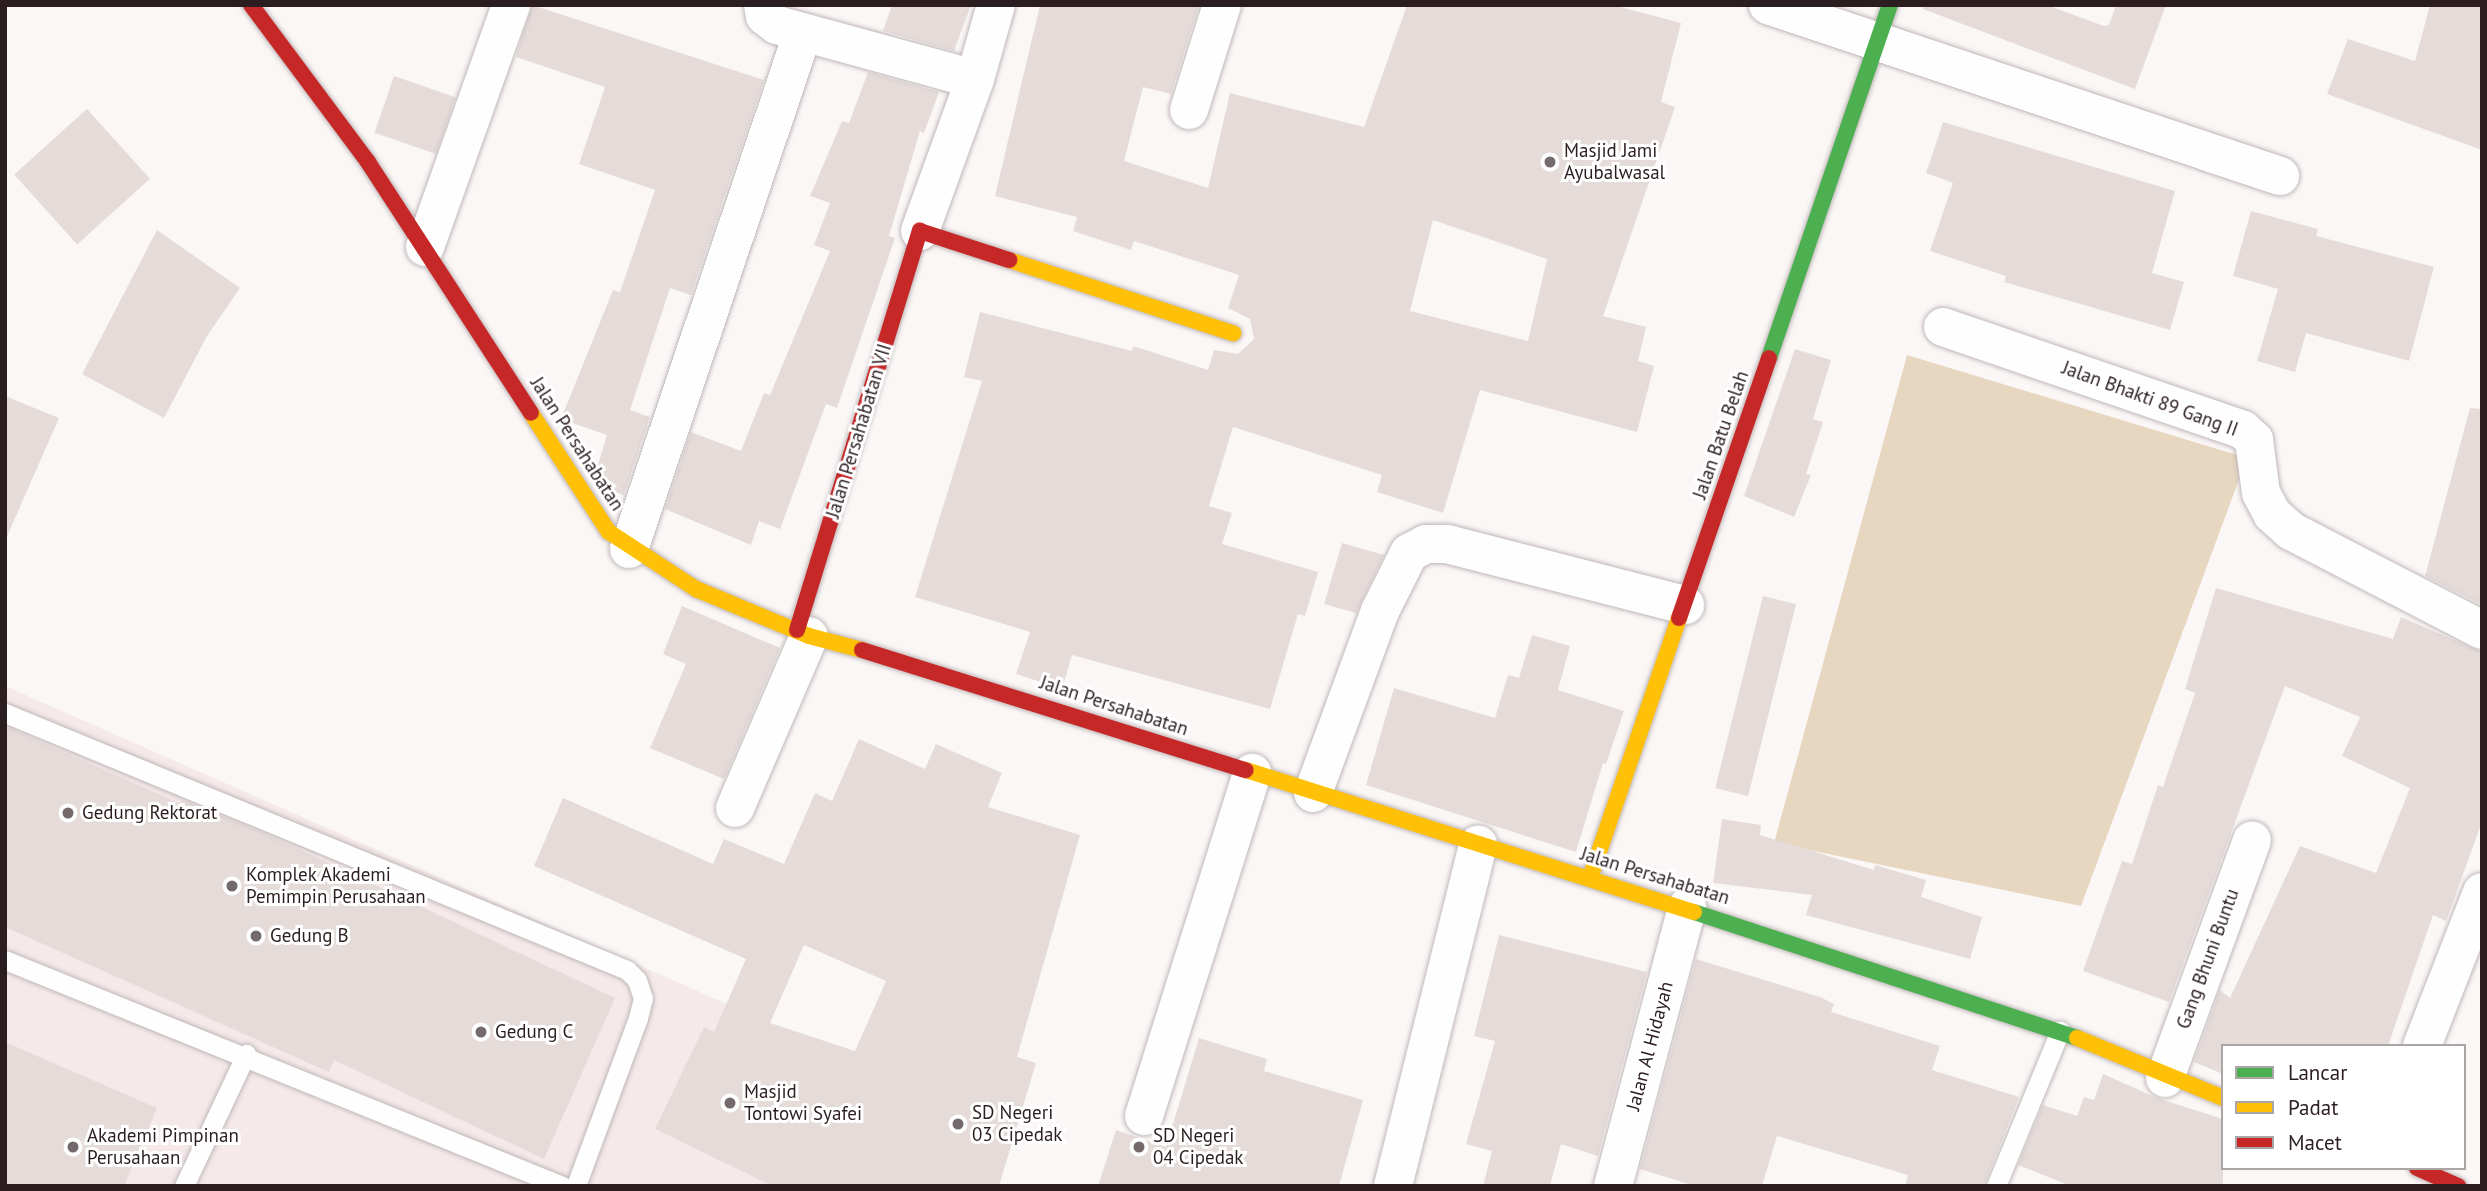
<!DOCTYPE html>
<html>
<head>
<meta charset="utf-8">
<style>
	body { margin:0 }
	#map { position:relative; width:2487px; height:1191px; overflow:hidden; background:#fbf7f7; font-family:"PT Sans",sans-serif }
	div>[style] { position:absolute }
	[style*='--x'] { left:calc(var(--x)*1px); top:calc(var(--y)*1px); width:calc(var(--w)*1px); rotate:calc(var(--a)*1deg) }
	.built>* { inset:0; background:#f5e9ea }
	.forest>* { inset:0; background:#e7d7c0 }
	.building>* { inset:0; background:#e5dcda; transform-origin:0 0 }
	.roads { filter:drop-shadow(0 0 2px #c0b7b8) drop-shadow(0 0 2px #c0b7b8) }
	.lane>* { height:19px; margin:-9.5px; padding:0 9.5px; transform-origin:9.5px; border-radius:9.5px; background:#fefefe }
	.street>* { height:38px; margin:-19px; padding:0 19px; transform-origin:19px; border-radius:19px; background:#fefefe }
	.fast>* { height:16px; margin:-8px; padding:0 8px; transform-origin:8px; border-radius:8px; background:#4caf50 }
	.slow>* { height:16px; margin:-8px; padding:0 8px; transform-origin:8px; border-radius:8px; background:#ffc107 }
	.jam>* { height:16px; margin:-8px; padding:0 8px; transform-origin:8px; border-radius:8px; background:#c62828 }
	.dots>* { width:19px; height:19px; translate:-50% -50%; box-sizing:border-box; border:4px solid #fff; border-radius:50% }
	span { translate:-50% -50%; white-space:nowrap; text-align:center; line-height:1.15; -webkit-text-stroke:6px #fff; paint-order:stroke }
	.poi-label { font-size:19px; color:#2c1e20 }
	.left { translate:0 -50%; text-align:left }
	.street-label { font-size:19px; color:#2c1e20 }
	.frame { position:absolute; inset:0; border:7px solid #2c1e20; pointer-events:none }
	.legend { position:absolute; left:2221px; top:1044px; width:245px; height:126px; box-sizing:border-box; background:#fff; border:2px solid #aba5a6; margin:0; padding:9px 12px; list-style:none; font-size:21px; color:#2c1e20 }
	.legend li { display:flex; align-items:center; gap:14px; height:35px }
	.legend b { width:35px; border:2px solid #aba5a6 }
</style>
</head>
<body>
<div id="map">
	<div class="built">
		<div style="clip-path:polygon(5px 686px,913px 1086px,870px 1186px,5px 1186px)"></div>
	</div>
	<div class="forest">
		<div style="clip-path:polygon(1907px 355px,2247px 458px,2081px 906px,1774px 843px)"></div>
	</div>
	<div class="building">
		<div style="clip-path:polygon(532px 5px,764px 80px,691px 295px,670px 288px,630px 410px,650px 417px,624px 495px,607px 489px,596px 471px,607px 435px,561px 419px,613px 290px,620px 292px,655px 190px,579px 164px,605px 87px,516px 57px)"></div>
		<div style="clip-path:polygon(892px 5px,971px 5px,954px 51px,883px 31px)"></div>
		<div style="clip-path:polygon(evenodd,1040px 5px,1199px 5px,1171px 94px,1143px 87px,1124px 161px,1208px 188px,1230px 93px,1364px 127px,1407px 5px,1613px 5px,1681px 23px,1661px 102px,1675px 107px,1603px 316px,1646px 327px,1638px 361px,1654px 366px,1637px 432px,1480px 390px,1443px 513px,1377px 492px,1382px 475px,1233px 427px,1209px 506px,1232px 513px,1222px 544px,1318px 572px,1305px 616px,1298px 614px,1270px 709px,1072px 655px,1062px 689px,1016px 674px,1030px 632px,915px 597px,982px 381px,964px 377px,980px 312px,1132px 351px,1133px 346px,1208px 370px,1214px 350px,1238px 354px,1254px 339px,1250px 319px,1228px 308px,1239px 275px,1134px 241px,1131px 250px,1073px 231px,1077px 217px,995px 196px,1040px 5px,1433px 220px,1547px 259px,1528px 341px,1410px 311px,1433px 220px)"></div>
		<div style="clip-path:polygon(1924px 5px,2047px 5px,2104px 26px,2109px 25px,2116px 5px,2166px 5px,2135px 89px,1923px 9px)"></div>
		<div style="clip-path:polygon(2430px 5px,2482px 5px,2482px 150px,2327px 94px,2348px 39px,2415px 61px)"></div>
		<div style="clip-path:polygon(868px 72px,939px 92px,924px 133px,920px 131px,889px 236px,895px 238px,837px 408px,826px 404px,780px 529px,759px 521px,751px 545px,665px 509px,691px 432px,741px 451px,764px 393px,770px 395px,830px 251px,814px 245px,830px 203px,810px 196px,842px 121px,849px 123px)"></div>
		<div style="left:394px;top:76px;width:65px;height:60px;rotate:19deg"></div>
		<div style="left:87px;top:109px;width:94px;height:98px;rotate:48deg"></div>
		<div style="clip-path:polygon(1943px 122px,2175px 191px,2152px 273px,2184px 282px,2170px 330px,2004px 282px,2006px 276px,1930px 251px,1953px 183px,1926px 173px)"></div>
		<div style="clip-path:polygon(2251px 211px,2318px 229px,2316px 236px,2434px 267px,2409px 361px,2306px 333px,2295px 372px,2257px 361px,2278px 289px,2233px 276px)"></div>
		<div style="clip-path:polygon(157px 230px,240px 288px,207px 336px,164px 418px,82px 374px)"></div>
		<div style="clip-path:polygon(1795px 349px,1831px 360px,1813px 419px,1823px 422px,1806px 474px,1811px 475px,1794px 517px,1744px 496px)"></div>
		<div style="clip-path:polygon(5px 396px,59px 418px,5px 541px)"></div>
		<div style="clip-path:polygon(2470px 408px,2482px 409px,2482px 605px,2425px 576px)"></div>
		<div style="clip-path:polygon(1342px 543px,1384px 555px,1356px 613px,1324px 604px)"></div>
		<div style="clip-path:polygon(2216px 588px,2393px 639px,2401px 617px,2482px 652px,2482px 822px,2446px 921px,2433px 915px,2388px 1046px,2223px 1046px,2223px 1074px,2194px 1062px,2220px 990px,2230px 998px,2300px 846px,2376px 873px,2410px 788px,2342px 756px,2360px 717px,2285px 686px,2169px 1002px,2083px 971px,2122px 861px,2132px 864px,2158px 785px,2163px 787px,2195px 693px,2185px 689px)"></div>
		<div style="left:1763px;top:596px;width:34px;height:198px;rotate:14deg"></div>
		<div style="clip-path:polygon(682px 606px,780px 648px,724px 779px,650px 748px,686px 664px,663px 654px)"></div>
		<div style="clip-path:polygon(1532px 635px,1570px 646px,1558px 690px,1624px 711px,1606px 764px,1603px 763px,1576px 852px,1366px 785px,1394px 688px,1495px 718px,1508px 675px,1519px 678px)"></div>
		<div style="clip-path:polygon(5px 726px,181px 804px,183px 800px,275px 838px,615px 998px,544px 1159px,334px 1060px,329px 1072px,5px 927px)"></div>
		<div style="clip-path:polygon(evenodd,859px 739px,925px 769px,936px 744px,1002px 773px,988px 807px,1080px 835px,1017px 1057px,1036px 1063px,999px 1186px,773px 1186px,655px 1129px,704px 1027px,714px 1032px,746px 959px,534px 866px,563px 798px,713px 864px,724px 839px,784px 864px,815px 793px,832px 801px,859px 739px,804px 945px,886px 981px,855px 1051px,770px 1023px,804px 945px)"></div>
		<div style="clip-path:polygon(1722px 819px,1761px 825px,1760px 835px,1874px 870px,1875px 865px,1926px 880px,1921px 897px,1982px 917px,1970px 959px,1806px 915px,1812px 895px,1713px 883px)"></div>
		<div style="clip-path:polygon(1499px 935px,1647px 972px,1598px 1156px,1561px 1144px,1550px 1186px,1483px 1186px,1492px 1151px,1466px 1144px,1495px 1041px,1474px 1036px)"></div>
		<div style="clip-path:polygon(1696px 959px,1820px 997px,1834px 1004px,1831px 1012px,1940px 1046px,1932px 1070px,2019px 1097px,1984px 1186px,1905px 1186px,1908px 1175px,1777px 1136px,1762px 1186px,1695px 1186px,1640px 1169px)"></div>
		<div style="clip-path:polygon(1199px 1038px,1267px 1059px,1264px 1071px,1363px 1100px,1339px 1186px,1098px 1186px,1116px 1130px,1166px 1147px)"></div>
		<div style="clip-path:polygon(5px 1042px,157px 1108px,124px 1186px,5px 1186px)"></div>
		<div style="clip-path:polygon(2103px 1074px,2157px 1098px,2223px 1119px,2223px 1186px,2071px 1186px,2018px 1165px,2043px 1105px,2077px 1116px,2084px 1097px,2094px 1100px)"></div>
	</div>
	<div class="roads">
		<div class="lane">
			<div style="--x:5;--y:713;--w:673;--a:22.45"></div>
			<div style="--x:627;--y:970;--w:14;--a:45"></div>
			<div style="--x:637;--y:980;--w:19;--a:72"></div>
			<div style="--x:643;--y:998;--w:21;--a:104"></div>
			<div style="--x:638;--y:1018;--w:179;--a:110.3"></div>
			<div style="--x:5;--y:960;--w:601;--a:22.08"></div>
			<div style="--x:184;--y:1186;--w:146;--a:-64.8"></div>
			<div style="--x:1996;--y:1186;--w:168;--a:-67.6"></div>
		</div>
		<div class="street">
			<div style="--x:763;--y:5;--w:11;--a:80"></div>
			<div style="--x:765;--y:16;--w:15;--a:37"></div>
			<div style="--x:777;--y:25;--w:205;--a:15.3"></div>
			<div style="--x:1768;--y:5;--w:540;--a:18.47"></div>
			<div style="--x:1189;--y:110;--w:110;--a:-72.6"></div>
			<div style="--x:920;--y:231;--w:162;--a:-70.1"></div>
			<div style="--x:975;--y:79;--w:77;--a:-74.2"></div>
			<div style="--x:425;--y:247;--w:257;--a:-70.4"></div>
			<div style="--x:1943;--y:327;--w:317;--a:18.9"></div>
			<div style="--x:2243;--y:430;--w:15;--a:42"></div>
			<div style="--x:2254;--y:440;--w:53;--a:82.5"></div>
			<div style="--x:2261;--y:493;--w:24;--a:62"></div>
			<div style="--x:2272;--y:514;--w:25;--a:42"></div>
			<div style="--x:2291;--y:531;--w:215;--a:27.4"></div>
			<div style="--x:629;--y:549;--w:545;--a:-71.4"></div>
			<div style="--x:1313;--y:793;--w:194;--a:-69.8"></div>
			<div style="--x:1380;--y:611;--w:65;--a:-63.4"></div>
			<div style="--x:1409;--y:553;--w:19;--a:-28"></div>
			<div style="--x:1426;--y:544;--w:21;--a:0"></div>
			<div style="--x:1447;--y:544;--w:246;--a:14.4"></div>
			<div style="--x:735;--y:808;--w:187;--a:-66.7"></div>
			<div style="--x:2422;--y:1046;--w:165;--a:-68.7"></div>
			<div style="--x:2165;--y:1078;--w:253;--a:-69.9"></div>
			<div style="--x:1144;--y:1116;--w:360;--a:-72.5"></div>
			<div style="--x:1393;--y:1186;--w:352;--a:-76"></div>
			<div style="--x:1613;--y:1186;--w:289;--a:-75.1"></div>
		</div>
		<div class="fast">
			<div style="--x:1769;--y:358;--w:373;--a:-71.1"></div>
			<div style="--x:1694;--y:912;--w:403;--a:18.2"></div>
		</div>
		<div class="slow">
			<div style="--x:1009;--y:260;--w:236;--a:18.1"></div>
			<div style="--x:531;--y:413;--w:142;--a:56.8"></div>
			<div style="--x:609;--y:532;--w:104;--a:33.2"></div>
			<div style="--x:696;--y:589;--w:122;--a:22.6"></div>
			<div style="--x:809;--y:636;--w:55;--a:14.8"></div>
			<div style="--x:1246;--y:770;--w:470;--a:17.6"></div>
			<div style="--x:1590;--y:878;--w:275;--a:-71.1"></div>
			<div style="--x:2077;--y:1038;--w:158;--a:22.3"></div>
		</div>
		<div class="jam">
			<div style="--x:251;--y:5;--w:196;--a:53.3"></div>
			<div style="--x:368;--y:162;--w:299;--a:57"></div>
			<div style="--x:1679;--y:618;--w:275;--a:-70.9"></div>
			<div style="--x:797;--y:630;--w:418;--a:-72.9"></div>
			<div style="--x:920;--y:231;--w:94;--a:18"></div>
			<div style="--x:862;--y:650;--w:402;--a:17.4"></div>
			<div style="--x:2417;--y:1168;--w:45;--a:23.7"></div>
		</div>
	</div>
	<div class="dots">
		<div style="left:1550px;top:162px;background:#746a6b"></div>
		<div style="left:68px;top:813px;background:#746a6b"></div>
		<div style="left:232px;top:886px;background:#746a6b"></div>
		<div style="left:256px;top:936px;background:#746a6b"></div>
		<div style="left:481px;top:1032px;background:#746a6b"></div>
		<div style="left:730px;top:1103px;background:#746a6b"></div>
		<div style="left:958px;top:1124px;background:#746a6b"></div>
		<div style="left:73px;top:1147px;background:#746a6b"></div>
		<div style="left:1139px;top:1147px;background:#746a6b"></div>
	</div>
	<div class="poi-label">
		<span class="left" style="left:1564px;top:162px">Masjid Jami<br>Ayubalwasal</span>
		<span class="left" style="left:82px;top:813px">Gedung Rektorat</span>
		<span class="left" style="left:246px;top:886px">Komplek Akademi<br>Pemimpin Perusahaan</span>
		<span class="left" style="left:270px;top:936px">Gedung B</span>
		<span class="left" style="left:495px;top:1032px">Gedung C</span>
		<span class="left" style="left:744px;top:1103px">Masjid<br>Tontowi Syafei</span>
		<span class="left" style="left:972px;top:1124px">SD Negeri<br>03 Cipedak</span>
		<span class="left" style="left:87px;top:1147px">Akademi Pimpinan<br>Perusahaan</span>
		<span class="left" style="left:1153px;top:1147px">SD Negeri<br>04 Cipedak</span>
	</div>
	<div class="street-label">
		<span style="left:2150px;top:399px;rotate:20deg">Jalan Bhakti 89 Gang II</span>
		<span style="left:859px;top:431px;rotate:-73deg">Jalan Persahabatan VII</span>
		<span style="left:1721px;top:435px;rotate:-71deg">Jalan Batu Belah</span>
		<span style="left:577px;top:444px;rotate:57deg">Jalan Persahabatan</span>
		<span style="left:1114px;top:706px;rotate:18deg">Jalan Persahabatan</span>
		<span style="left:1655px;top:876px;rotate:17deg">Jalan Persahabatan</span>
		<span style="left:2208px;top:959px;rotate:-70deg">Gang Bhuni Buntu</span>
		<span style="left:1650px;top:1046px;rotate:-75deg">Jalan Al Hidayah</span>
	</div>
	<div class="frame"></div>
	<ul class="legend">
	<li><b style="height:9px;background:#4caf50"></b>Lancar</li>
	<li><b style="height:9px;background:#ffc107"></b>Padat</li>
	<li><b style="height:9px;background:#c62828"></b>Macet</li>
	</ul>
</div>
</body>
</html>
